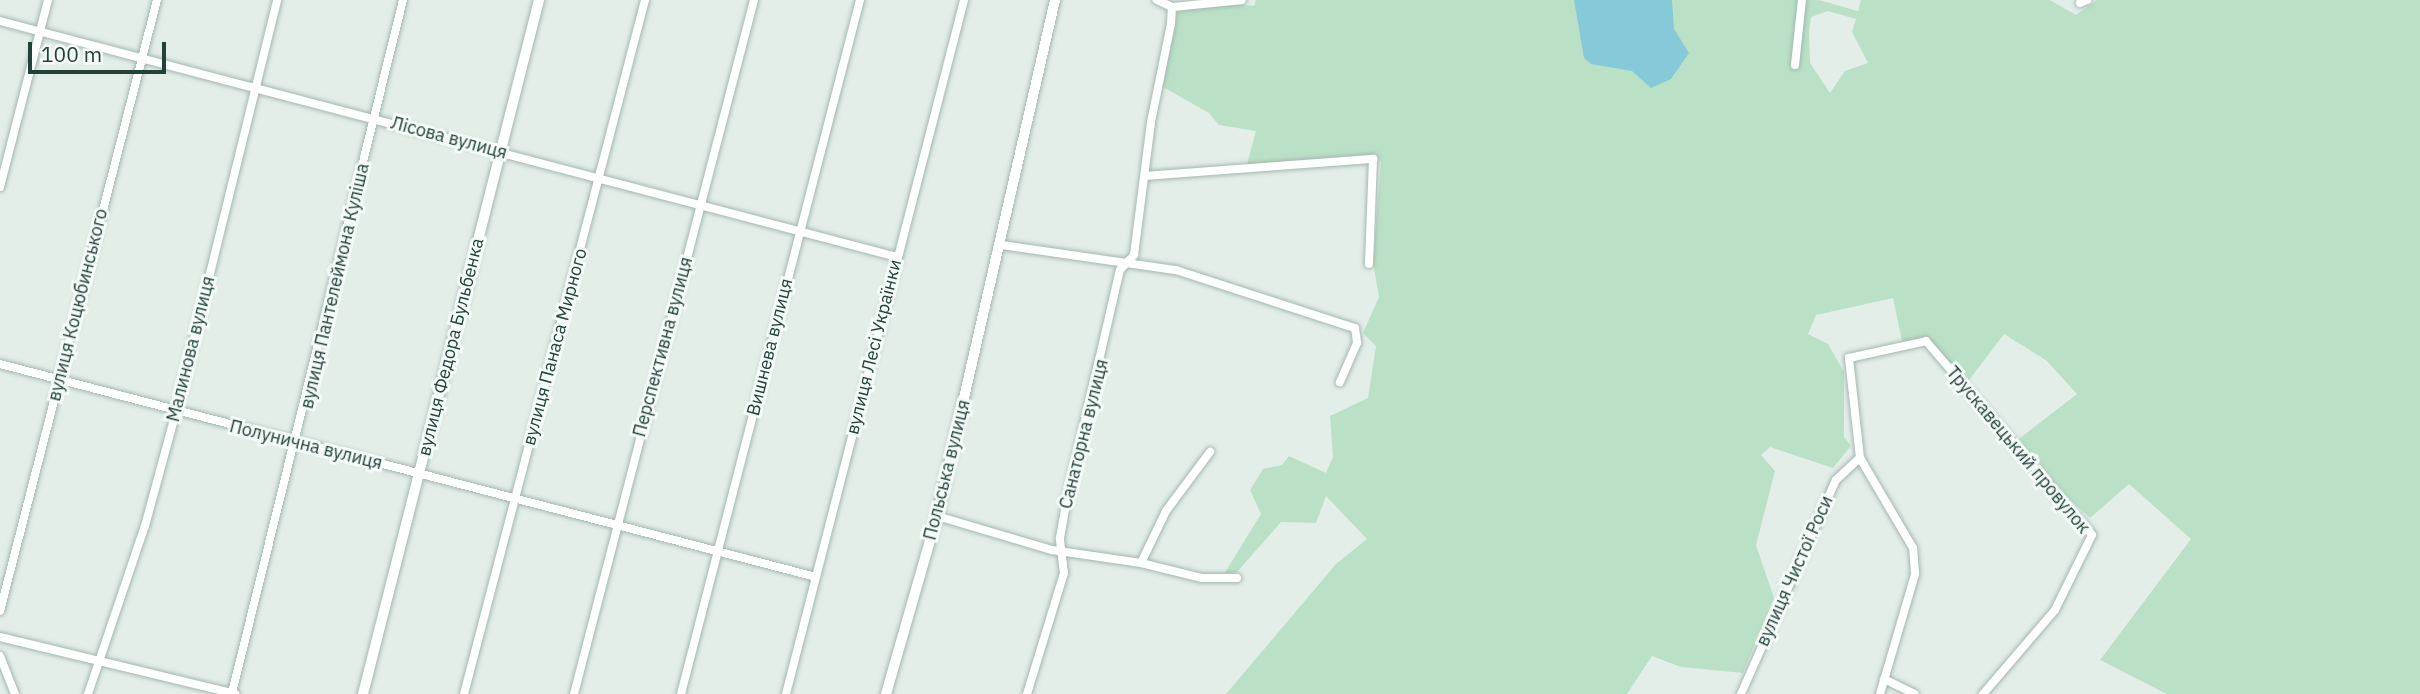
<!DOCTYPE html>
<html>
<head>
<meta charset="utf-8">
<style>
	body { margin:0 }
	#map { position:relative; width:2420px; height:694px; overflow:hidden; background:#e3eee9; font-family:"IBM Plex Sans",sans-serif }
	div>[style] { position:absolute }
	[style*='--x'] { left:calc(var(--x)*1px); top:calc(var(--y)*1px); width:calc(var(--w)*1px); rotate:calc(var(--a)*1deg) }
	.green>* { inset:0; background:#bae1c6 }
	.water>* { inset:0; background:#86c9d8 }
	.roads { filter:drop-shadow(0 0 2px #a5b7b1) drop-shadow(0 0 2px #a5b7b1) }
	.street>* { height:8px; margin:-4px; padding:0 4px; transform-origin:4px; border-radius:4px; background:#fff }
	.secondary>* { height:10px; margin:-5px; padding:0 5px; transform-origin:5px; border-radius:5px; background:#fff }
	span { translate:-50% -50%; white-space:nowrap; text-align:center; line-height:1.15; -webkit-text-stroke:6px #f4faf7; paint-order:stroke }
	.street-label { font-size:18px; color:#214139 }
	.scale { position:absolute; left:28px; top:42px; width:138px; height:32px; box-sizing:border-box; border:4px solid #214139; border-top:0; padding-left:9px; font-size:21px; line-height:24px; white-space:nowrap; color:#214139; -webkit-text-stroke:5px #f4faf7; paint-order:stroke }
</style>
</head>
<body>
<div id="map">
	<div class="green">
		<div style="clip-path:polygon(evenodd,1256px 0,1819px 0,1858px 11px,1861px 0,2050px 0,2076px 15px,2097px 0,2420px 0,2420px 694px,2167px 694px,2100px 660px,2191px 539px,2129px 484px,2090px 518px,2011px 445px,2077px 394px,2047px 361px,2004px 334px,1966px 384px,1926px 341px,1903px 346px,1893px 298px,1816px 315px,1808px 334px,1828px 344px,1844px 372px,1844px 437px,1851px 446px,1833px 468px,1770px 447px,1761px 455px,1775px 471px,1756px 545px,1774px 598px,1743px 673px,1681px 667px,1652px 656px,1627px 694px,1226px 694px,1336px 564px,1367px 539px,1326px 496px,1316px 523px,1281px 522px,1237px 572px,1224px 574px,1261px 514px,1250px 490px,1263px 469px,1282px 465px,1289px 456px,1326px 473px,1333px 457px,1330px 416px,1368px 398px,1376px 346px,1363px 333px,1379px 297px,1373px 263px,1381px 162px,1374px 156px,1246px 168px,1256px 131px,1219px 125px,1209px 113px,1163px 87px,1177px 12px,1227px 3px,1254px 6px,1256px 0,1828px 11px,1856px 19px,1852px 32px,1868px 63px,1845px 71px,1830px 93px,1810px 63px,1809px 32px,1811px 17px,1828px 11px)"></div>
	</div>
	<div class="water">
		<div style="clip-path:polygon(1574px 0,1672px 0,1674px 29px,1689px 53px,1671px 79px,1651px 88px,1632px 71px,1591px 64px,1584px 58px)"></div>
	</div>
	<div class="roads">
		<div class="street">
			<div style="--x:2080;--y:3;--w:8;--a:-23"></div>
			<div style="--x:1172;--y:7;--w:70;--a:-5.7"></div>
			<div style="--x:0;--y:21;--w:928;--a:14.74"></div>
			<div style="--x:1795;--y:65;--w:65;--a:-83.9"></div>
			<div style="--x:1145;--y:176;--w:229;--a:-4.3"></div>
			<div style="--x:1373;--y:159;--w:105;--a:92.2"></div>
			<div style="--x:0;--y:187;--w:193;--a:-75.6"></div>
			<div style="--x:1002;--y:245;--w:176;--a:8.2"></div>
			<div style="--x:1176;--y:270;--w:188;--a:18"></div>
			<div style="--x:1355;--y:328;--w:15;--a:82"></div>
			<div style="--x:1357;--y:343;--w:43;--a:113.6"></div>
			<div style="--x:0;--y:364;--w:843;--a:14.63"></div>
			<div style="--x:937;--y:516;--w:120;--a:16.5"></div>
			<div style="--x:1052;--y:550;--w:90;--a:8.3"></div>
			<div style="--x:1141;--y:563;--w:58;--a:-64.3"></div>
			<div style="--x:1166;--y:511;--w:74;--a:-53.3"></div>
			<div style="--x:1141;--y:563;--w:63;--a:13.8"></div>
			<div style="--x:1202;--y:578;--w:35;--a:0"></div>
			<div style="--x:0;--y:611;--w:631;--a:-75.59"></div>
			<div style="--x:0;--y:637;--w:242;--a:13.6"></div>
			<div style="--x:0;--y:656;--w:41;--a:68.5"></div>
			<div style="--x:1884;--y:679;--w:34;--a:26"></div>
			<div style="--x:232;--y:693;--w:714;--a:-76.14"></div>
			<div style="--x:88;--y:694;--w:177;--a:-71.3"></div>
			<div style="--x:145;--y:526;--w:118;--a:-74.8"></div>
			<div style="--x:176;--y:412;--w:424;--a:-76.2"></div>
			<div style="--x:464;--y:694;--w:717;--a:-75.38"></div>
			<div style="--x:574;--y:694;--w:717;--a:-75.46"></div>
			<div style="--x:681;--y:694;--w:717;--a:-75.54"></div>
			<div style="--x:786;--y:694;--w:716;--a:-75.61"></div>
			<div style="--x:1027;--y:694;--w:127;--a:-73"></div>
			<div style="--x:1064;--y:573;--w:35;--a:-97"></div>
			<div style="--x:1060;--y:538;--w:40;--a:-80"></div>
			<div style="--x:1067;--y:499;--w:235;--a:-77"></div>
			<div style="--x:1120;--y:270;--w:21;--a:-47"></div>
			<div style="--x:1134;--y:255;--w:134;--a:-82.7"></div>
			<div style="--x:1151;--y:122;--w:100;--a:-78.5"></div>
			<div style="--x:1171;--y:24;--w:17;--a:-87"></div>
			<div style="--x:1172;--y:7;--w:17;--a:-155"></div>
			<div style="--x:1741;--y:694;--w:234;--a:-66.1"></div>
			<div style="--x:1836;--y:480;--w:33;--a:-43"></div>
			<div style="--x:1880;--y:694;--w:125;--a:-73.7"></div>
			<div style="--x:1915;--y:574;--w:26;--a:-94"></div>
			<div style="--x:1913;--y:548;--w:104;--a:-120.5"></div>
			<div style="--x:1860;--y:458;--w:101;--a:-96.3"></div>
			<div style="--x:1849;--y:358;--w:79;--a:-12.4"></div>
			<div style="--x:1926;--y:341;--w:255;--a:49.4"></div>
			<div style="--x:2092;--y:535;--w:84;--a:116.3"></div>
			<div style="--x:2055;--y:610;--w:111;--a:130.6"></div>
		</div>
		<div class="secondary">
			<div style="--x:363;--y:694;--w:716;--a:-75.77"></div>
			<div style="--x:886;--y:694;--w:185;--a:-74"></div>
			<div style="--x:937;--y:516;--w:529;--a:-77.12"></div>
		</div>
	</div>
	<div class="street-label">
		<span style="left:449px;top:138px;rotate:15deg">Лісова вулиця</span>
		<span style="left:335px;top:286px;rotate:-77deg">вулиця Пантелеймона Куліша</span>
		<span style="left:78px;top:305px;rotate:-76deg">вулиця Коцюбинського</span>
		<span style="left:451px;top:347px;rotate:-76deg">вулиця Федора Бульбенка</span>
		<span style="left:555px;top:347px;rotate:-75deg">вулиця Панаса Мирного</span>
		<span style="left:663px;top:347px;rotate:-75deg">Перспективна вулиця</span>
		<span style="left:770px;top:347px;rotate:-76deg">Вишнева вулиця</span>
		<span style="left:874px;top:347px;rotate:-76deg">вулиця Лесі Українки</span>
		<span style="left:191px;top:349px;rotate:-76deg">Малинова вулиця</span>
		<span style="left:1084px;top:434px;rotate:-76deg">Санаторна вулиця</span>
		<span style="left:306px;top:445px;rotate:14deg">Полунична вулиця</span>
		<span style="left:2018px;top:450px;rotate:50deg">Трускавецький провулок</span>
		<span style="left:947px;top:470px;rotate:-76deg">Польська вулиця</span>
		<span style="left:1795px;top:571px;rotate:-66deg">вулиця Чистої Роси</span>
	</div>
	<div class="scale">100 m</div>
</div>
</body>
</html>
